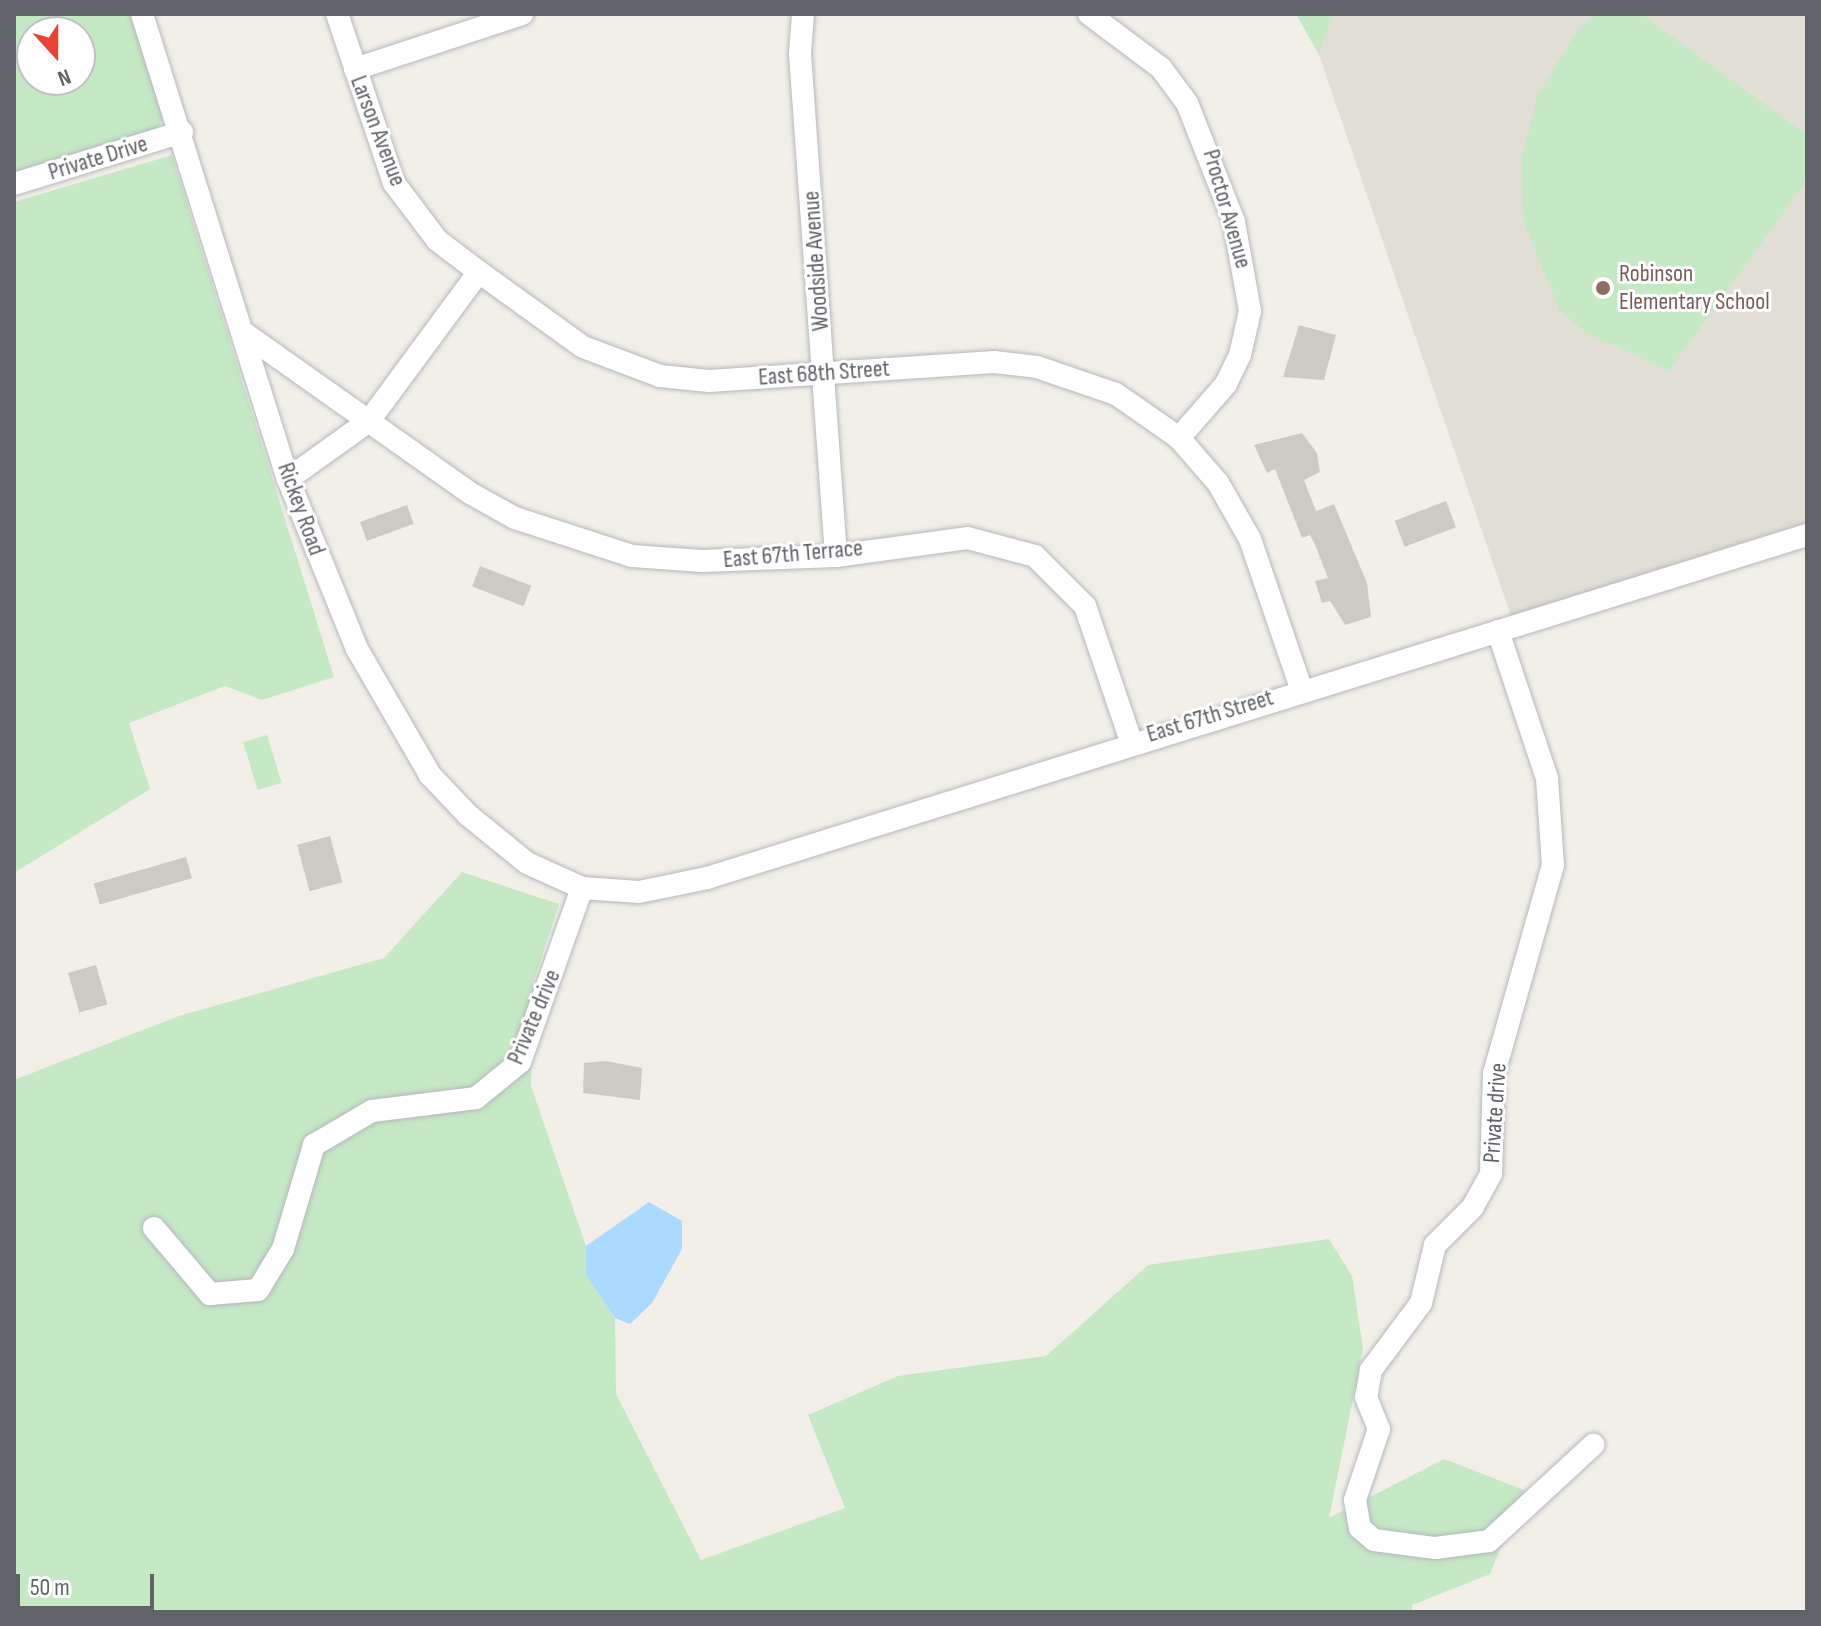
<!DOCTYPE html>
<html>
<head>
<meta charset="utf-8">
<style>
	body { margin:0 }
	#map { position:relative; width:1821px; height:1626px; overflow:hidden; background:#f1efe8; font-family:"Sofia Sans Condensed",sans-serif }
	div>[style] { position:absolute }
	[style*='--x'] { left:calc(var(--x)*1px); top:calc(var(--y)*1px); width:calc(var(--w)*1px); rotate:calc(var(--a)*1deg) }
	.education>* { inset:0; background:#e1ded6 }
	.green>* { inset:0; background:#c5e8c5; transform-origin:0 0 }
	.water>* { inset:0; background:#aadaff }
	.building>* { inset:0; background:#cccac5; transform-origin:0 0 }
	.roads { filter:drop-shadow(0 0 2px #b5b8bc) drop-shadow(0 0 2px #b5b8bc) }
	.minor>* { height:22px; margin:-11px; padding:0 11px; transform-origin:11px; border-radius:11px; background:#fff }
	.dots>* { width:22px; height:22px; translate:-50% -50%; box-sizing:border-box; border:4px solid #fff; border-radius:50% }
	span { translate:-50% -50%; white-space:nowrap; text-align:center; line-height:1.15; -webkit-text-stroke:6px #fff; paint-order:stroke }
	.street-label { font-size:24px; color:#5f6368 }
	.education-label { font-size:24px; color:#785e54 }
	.left { translate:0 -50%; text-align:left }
	.frame { position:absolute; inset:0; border:16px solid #5f6368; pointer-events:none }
	.north { position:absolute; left:16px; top:16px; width:80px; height:80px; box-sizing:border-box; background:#fff; border:2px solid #bfc1c3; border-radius:50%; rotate:159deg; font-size:22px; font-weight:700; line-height:32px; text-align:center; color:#5f6368 }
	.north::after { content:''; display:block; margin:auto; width:28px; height:36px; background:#ea4335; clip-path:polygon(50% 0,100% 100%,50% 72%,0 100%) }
	.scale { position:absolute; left:16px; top:1574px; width:138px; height:36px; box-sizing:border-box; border:4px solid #5f6368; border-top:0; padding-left:10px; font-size:24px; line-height:28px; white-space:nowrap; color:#5f6368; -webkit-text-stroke:6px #fff; paint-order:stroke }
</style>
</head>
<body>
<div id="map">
	<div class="education">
		<div style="clip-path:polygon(1305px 14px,1807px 14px,1807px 522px,1511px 616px)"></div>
	</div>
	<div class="green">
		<div style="clip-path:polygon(evenodd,14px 14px,130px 14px,165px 118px,156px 129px,14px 173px,14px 14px,32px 32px,80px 32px,80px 80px,32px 80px,32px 32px)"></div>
		<div style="clip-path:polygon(1296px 14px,1334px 14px,1318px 53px)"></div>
		<div style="clip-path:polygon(1597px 14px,1641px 14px,1807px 135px,1807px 180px,1669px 371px,1585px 332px,1559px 309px,1524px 222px,1521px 163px,1537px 96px,1579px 28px)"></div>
		<div style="clip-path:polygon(172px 155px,334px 677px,262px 700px,225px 686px,129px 723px,150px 789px,14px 873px,14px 202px)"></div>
		<div style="left:267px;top:735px;width:50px;height:25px;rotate:73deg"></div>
		<div style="clip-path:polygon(462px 872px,559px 904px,533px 983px,531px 1086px,586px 1246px,586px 1275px,615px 1318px,616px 1394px,701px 1560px,845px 1508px,808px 1415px,898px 1376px,1046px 1356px,1148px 1265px,1329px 1239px,1352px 1276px,1363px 1349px,1329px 1518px,1444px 1459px,1524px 1490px,1490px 1574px,1412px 1605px,1412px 1612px,14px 1612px,14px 1080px,179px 1016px,384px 958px)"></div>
	</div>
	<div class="water">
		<div style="clip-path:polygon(649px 1202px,682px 1221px,682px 1249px,652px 1303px,630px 1324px,615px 1318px,586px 1275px,586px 1246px)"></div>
	</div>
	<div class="building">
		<div style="clip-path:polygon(1299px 325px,1336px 335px,1324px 380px,1283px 377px)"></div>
		<div style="clip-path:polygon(1302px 433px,1317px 453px,1320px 472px,1304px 480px,1316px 511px,1334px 504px,1367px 583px,1371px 617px,1345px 625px,1330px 601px,1322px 603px,1315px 581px,1328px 578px,1316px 547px,1310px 535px,1302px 538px,1275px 469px,1267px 473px,1254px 445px)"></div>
		<div style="left:1446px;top:501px;width:28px;height:55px;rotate:69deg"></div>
		<div style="left:407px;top:505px;width:20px;height:50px;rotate:70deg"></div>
		<div style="left:480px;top:566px;width:55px;height:22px;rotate:21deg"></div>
		<div style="left:330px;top:836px;width:48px;height:34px;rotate:75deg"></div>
		<div style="left:186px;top:857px;width:22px;height:96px;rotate:74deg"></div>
		<div style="left:96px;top:965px;width:41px;height:29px;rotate:74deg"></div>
		<div style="clip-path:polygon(606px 1061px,642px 1068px,640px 1100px,583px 1093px,584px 1063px)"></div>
	</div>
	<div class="roads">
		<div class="minor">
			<div style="--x:142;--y:14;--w:487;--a:72.6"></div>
			<div style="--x:288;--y:479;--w:183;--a:67.9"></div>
			<div style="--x:357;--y:649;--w:146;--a:59.9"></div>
			<div style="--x:430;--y:775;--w:55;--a:46.5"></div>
			<div style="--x:468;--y:815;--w:76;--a:39.1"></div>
			<div style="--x:527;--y:863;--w:60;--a:24.4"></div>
			<div style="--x:582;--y:888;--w:57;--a:4"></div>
			<div style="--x:639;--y:892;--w:69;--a:-11.6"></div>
			<div style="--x:707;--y:878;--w:1152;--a:-17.32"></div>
			<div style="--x:803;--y:14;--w:40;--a:94.3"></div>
			<div style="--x:800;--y:54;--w:503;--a:85.9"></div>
			<div style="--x:1089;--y:14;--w:90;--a:36.9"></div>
			<div style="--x:1161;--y:68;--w:44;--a:53.4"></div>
			<div style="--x:1187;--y:103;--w:128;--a:68.4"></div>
			<div style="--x:1234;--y:222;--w:90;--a:79.8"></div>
			<div style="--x:1250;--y:311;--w:45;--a:102.8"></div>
			<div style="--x:1240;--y:355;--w:32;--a:116"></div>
			<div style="--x:1226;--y:384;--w:72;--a:131"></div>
			<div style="--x:1179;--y:438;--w:60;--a:49.1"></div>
			<div style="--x:1218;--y:483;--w:64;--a:60.3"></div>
			<div style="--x:1250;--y:539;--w:157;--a:71.1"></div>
			<div style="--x:355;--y:69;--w:176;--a:-18.2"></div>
			<div style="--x:14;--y:184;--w:176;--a:-17.2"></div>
			<div style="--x:479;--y:272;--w:128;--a:35.8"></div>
			<div style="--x:583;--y:347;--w:82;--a:20.6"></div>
			<div style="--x:660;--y:376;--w:49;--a:5.8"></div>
			<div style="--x:709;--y:381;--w:286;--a:-3.8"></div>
			<div style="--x:994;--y:362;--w:43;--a:6.6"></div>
			<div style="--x:1037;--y:367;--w:83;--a:18.9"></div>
			<div style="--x:1116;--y:394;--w:77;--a:34.9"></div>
			<div style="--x:244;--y:333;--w:277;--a:35.3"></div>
			<div style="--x:470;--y:493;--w:51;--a:29.1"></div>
			<div style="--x:515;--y:518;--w:123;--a:18"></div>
			<div style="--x:632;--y:556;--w:70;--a:4.1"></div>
			<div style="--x:702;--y:561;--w:134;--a:-2.1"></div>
			<div style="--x:836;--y:556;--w:132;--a:-7.8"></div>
			<div style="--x:967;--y:538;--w:70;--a:14.8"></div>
			<div style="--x:1035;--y:556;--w:71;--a:45"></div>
			<div style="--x:1085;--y:606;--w:143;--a:71.2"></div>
			<div style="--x:288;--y:479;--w:100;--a:-35.6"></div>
			<div style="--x:369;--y:421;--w:185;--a:-53.6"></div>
			<div style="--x:479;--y:272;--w:53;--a:-142.7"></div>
			<div style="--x:437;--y:240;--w:71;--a:-127"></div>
			<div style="--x:394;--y:183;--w:178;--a:-108.6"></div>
			<div style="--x:1498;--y:631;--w:155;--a:71.6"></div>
			<div style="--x:1547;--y:778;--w:87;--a:86.1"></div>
			<div style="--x:1553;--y:865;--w:217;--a:105.8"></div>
			<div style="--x:1494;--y:1074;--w:100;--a:91.7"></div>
			<div style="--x:1491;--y:1174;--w:38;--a:119"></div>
			<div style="--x:1473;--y:1207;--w:54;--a:135"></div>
			<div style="--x:1435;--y:1245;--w:60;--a:103.6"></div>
			<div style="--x:1421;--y:1303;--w:84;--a:126.7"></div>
			<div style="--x:1371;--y:1370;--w:27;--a:100"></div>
			<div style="--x:1366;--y:1397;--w:35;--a:68"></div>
			<div style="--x:1379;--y:1429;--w:75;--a:108.7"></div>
			<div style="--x:1355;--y:1500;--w:28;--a:80"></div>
			<div style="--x:1360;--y:1528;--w:18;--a:41"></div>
			<div style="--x:1374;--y:1540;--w:62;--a:7.5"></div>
			<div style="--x:1435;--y:1548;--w:54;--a:-7.4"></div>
			<div style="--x:1489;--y:1541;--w:142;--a:-42.7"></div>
			<div style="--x:154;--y:1228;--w:87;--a:49.7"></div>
			<div style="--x:210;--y:1294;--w:48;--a:-4.8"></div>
			<div style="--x:258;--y:1290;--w:48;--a:-58.6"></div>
			<div style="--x:283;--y:1249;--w:109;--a:-73.4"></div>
			<div style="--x:314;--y:1145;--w:67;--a:-30.4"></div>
			<div style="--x:372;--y:1111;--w:105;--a:-7.1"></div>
			<div style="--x:476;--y:1098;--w:57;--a:-39.3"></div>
			<div style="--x:520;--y:1062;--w:185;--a:-70.4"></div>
		</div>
	</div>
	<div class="dots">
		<div style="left:1603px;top:288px;background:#8d6e63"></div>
	</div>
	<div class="street-label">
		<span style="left:378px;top:131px;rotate:69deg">Larson Avenue</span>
		<span style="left:98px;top:158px;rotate:-17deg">Private Drive</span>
		<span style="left:1227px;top:209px;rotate:74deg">Proctor Avenue</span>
		<span style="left:816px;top:261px;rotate:-94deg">Woodside Avenue</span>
		<span style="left:824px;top:373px;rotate:-4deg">East 68th Street</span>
		<span style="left:301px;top:509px;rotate:70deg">Rickey Road</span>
		<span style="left:793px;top:554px;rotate:-5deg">East 67th Terrace</span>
		<span style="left:1210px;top:716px;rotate:-17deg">East 67th Street</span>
		<span style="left:534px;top:1017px;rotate:-67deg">Private drive</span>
		<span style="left:1495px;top:1113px;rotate:-86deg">Private drive</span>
	</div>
	<div class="education-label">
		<span class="left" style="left:1619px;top:288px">Robinson<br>Elementary School</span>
	</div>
	<div class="frame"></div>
	<div class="north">N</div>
	<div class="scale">50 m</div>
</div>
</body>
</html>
